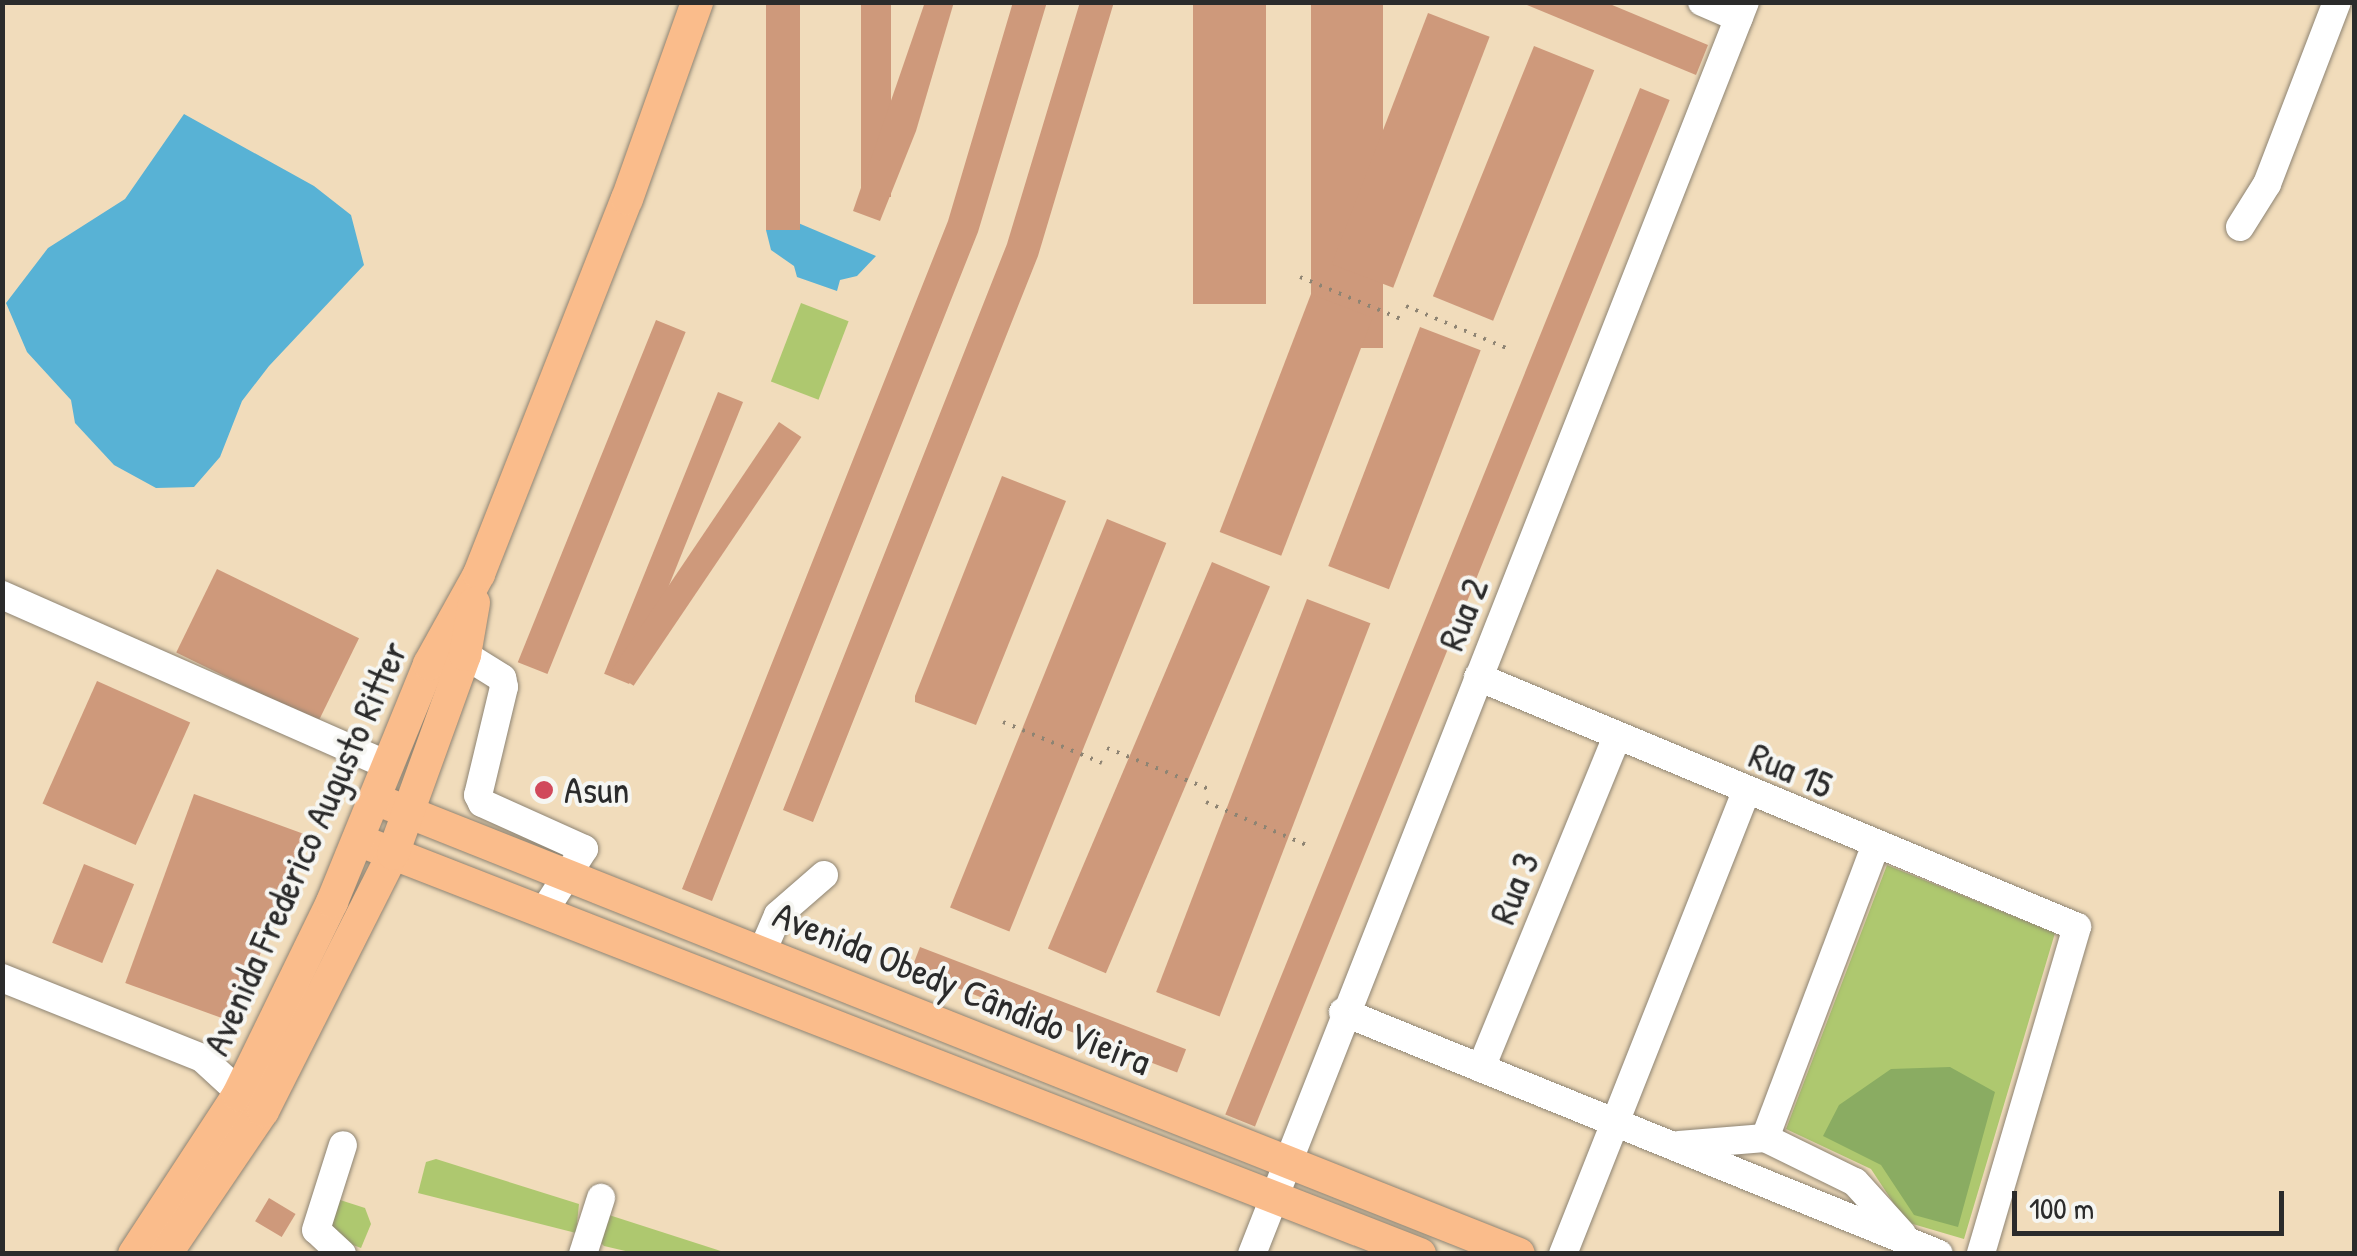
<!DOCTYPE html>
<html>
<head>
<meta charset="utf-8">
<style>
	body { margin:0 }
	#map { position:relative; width:2357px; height:1256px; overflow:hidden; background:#f1dcbb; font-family:"Patrick Hand",sans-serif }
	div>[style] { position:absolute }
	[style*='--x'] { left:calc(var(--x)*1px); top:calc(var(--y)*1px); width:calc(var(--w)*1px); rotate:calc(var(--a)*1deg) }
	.green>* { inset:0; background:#aec86f; transform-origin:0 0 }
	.forest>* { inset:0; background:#8aac62 }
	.water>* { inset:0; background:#58b2d5 }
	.building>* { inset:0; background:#ce997b; transform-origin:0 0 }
	.path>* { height:4px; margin-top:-2px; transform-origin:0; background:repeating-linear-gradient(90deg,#8e8473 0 2.5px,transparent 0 10.5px) }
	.roads { filter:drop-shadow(0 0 2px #8e8473) drop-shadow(0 0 2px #8e8473) }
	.minor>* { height:28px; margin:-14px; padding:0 14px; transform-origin:14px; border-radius:14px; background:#fff }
	.major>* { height:32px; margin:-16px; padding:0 16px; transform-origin:16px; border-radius:16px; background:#fabc8b }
	.dots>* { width:28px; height:28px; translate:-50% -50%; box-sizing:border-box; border:5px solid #f6f6f2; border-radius:50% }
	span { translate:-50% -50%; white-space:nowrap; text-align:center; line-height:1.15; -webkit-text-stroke:8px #f6f6f2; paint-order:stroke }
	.street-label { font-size:38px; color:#2b2b2b }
	.poi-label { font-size:38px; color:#2b2b2b }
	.left { translate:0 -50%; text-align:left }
	.frame { position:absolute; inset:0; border:5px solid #2b2b2b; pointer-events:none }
	.scale { position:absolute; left:2012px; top:1191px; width:272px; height:45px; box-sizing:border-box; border:5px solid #2b2b2b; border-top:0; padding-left:12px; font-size:30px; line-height:35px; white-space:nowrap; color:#2b2b2b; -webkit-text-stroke:8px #f6f6f2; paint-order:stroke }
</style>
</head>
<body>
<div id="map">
	<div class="green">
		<div style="left:801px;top:303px;width:51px;height:84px;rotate:21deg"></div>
		<div style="clip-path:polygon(1887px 865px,2055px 933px,1964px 1239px,1906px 1222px,1871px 1169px,1786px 1129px)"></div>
		<div style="clip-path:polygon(436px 1159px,579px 1204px,576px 1233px,418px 1193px,426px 1162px)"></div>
		<div style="clip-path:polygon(337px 1199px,365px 1208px,371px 1224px,361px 1248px,329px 1236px)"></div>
		<div style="clip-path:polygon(609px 1215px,727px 1253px,634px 1253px,604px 1246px,597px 1239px)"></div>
	</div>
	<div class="forest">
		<div style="clip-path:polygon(1950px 1067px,1995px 1092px,1958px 1227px,1914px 1215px,1881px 1165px,1823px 1136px,1839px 1105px,1891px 1069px)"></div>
	</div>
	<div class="water">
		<div style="clip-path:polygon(184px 114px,314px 186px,351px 215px,364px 265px,269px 366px,242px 401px,220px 457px,194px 487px,156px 488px,114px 465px,75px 423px,71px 400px,27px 352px,6px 303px,48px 248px,125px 199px)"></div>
		<div style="clip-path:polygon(777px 214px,876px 256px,857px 276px,840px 280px,837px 291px,797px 277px,794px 266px,771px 250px,766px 230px)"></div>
	</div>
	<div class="building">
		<div style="left:766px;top:2px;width:34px;height:228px"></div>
		<div style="left:861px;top:2px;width:30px;height:195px"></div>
		<div style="clip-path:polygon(925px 2px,954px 2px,916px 131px,880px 221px,853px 211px)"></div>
		<div style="clip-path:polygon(1013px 2px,1047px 2px,978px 232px,712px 901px,682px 889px,948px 221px)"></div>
		<div style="clip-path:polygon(1080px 2px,1114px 2px,1038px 256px,813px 822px,783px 810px,1007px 244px)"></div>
		<div style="left:1193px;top:2px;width:73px;height:302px"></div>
		<div style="left:1311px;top:2px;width:72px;height:346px"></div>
		<div style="clip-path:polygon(1520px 2px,1605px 2px,1708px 45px,1696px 75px)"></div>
		<div style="left:1428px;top:13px;width:66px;height:269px;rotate:21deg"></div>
		<div style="left:1534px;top:46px;width:65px;height:270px;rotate:22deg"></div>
		<div style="left:1640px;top:88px;width:32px;height:1107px;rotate:22deg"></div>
		<div style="left:1311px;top:294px;width:66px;height:255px;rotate:21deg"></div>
		<div style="left:656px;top:320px;width:32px;height:369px;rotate:22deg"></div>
		<div style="left:1420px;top:327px;width:65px;height:256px;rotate:21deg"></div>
		<div style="left:718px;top:392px;width:27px;height:304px;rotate:22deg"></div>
		<div style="left:779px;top:422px;width:27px;height:300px;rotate:34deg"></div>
		<div style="clip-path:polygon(1002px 476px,1066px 501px,976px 725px,915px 702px,915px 696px)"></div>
		<div style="left:1107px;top:519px;width:64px;height:419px;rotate:22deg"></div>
		<div style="left:1212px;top:562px;width:63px;height:420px;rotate:23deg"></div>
		<div style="left:217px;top:569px;width:158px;height:93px;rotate:26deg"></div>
		<div style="left:1307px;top:599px;width:68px;height:421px;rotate:21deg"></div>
		<div style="left:97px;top:681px;width:102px;height:134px;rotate:24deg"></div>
		<div style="left:194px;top:794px;width:117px;height:201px;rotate:20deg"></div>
		<div style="left:84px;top:864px;width:54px;height:85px;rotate:22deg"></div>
		<div style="left:920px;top:947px;width:285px;height:25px;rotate:21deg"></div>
		<div style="left:269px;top:1198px;width:31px;height:27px;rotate:31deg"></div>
	</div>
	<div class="path">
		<div style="--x:1300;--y:277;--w:109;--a:22.6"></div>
		<div style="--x:1406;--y:306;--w:112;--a:22.7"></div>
		<div style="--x:1003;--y:722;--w:107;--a:22.5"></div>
		<div style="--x:1107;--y:748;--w:112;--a:22"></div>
		<div style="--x:1206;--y:802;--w:114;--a:23.2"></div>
	</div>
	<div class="roads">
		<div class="minor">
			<div style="--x:1702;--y:2;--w:40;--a:23.4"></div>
			<div style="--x:2240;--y:227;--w:51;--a:-57.9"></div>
			<div style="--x:2267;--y:184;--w:195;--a:-69"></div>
			<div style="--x:2;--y:595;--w:423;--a:23.8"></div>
			<div style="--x:465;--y:655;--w:44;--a:31.9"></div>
			<div style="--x:502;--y:678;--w:9;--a:77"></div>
			<div style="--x:504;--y:687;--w:111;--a:103.5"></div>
			<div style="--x:478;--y:795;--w:9;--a:63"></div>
			<div style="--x:482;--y:803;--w:112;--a:24.3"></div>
			<div style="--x:584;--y:849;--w:74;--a:122.8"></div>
			<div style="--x:1478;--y:677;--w:649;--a:22.65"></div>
			<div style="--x:2077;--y:927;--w:341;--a:106.4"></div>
			<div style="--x:762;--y:952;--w:40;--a:-66.6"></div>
			<div style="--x:778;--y:915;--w:61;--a:-41"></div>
			<div style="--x:2;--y:978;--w:215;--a:21.8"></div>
			<div style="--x:202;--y:1058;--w:68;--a:42.6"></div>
			<div style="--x:1343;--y:1012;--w:643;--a:22.1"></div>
			<div style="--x:1481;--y:1068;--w:359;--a:-67.7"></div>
			<div style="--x:1765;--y:1138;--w:311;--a:-69.3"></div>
			<div style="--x:1679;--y:1145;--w:86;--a:-4.7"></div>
			<div style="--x:1765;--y:1138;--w:100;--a:26.1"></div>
			<div style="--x:1855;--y:1182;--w:70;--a:47.9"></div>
			<div style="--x:342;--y:1254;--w:35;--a:-137"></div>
			<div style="--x:316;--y:1230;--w:89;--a:-72.4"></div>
			<div style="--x:583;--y:1254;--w:59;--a:-72.2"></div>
			<div style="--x:1252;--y:1254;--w:1346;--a:-68.51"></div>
			<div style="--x:1563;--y:1254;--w:497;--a:-68.4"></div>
		</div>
		<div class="major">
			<div style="--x:375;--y:799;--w:1231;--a:21.69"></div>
			<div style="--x:358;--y:840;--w:1140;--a:21.3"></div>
			<div style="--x:134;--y:1254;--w:190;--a:-56.8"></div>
			<div style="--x:238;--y:1095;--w:215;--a:-64"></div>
			<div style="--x:332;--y:902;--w:257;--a:-67.8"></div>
			<div style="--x:429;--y:664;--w:103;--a:-60.9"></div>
			<div style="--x:479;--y:574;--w:403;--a:-68.5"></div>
			<div style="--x:627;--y:199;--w:209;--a:-70.4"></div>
			<div style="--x:166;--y:1254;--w:173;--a:-55.9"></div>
			<div style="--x:263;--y:1111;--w:288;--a:-63.2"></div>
			<div style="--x:393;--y:854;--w:212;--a:-70.1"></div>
			<div style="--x:465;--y:655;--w:53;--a:-80.2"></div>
		</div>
	</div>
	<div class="dots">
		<div style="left:544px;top:790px;background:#d1495b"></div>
	</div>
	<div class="street-label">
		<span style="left:1463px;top:614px;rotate:-68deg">Rua 2</span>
		<span style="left:1791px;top:770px;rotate:23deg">Rua 15</span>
		<span style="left:305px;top:848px;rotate:-66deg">Avenida Frederico Augusto Ritter</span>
		<span style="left:1514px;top:888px;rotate:-68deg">Rua 3</span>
		<span style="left:962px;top:988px;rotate:22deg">Avenida Obedy Cândido Vieira</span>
	</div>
	<div class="poi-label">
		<span class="left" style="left:564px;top:790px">Asun</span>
	</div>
	<div class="frame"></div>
	<div class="scale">100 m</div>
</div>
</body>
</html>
